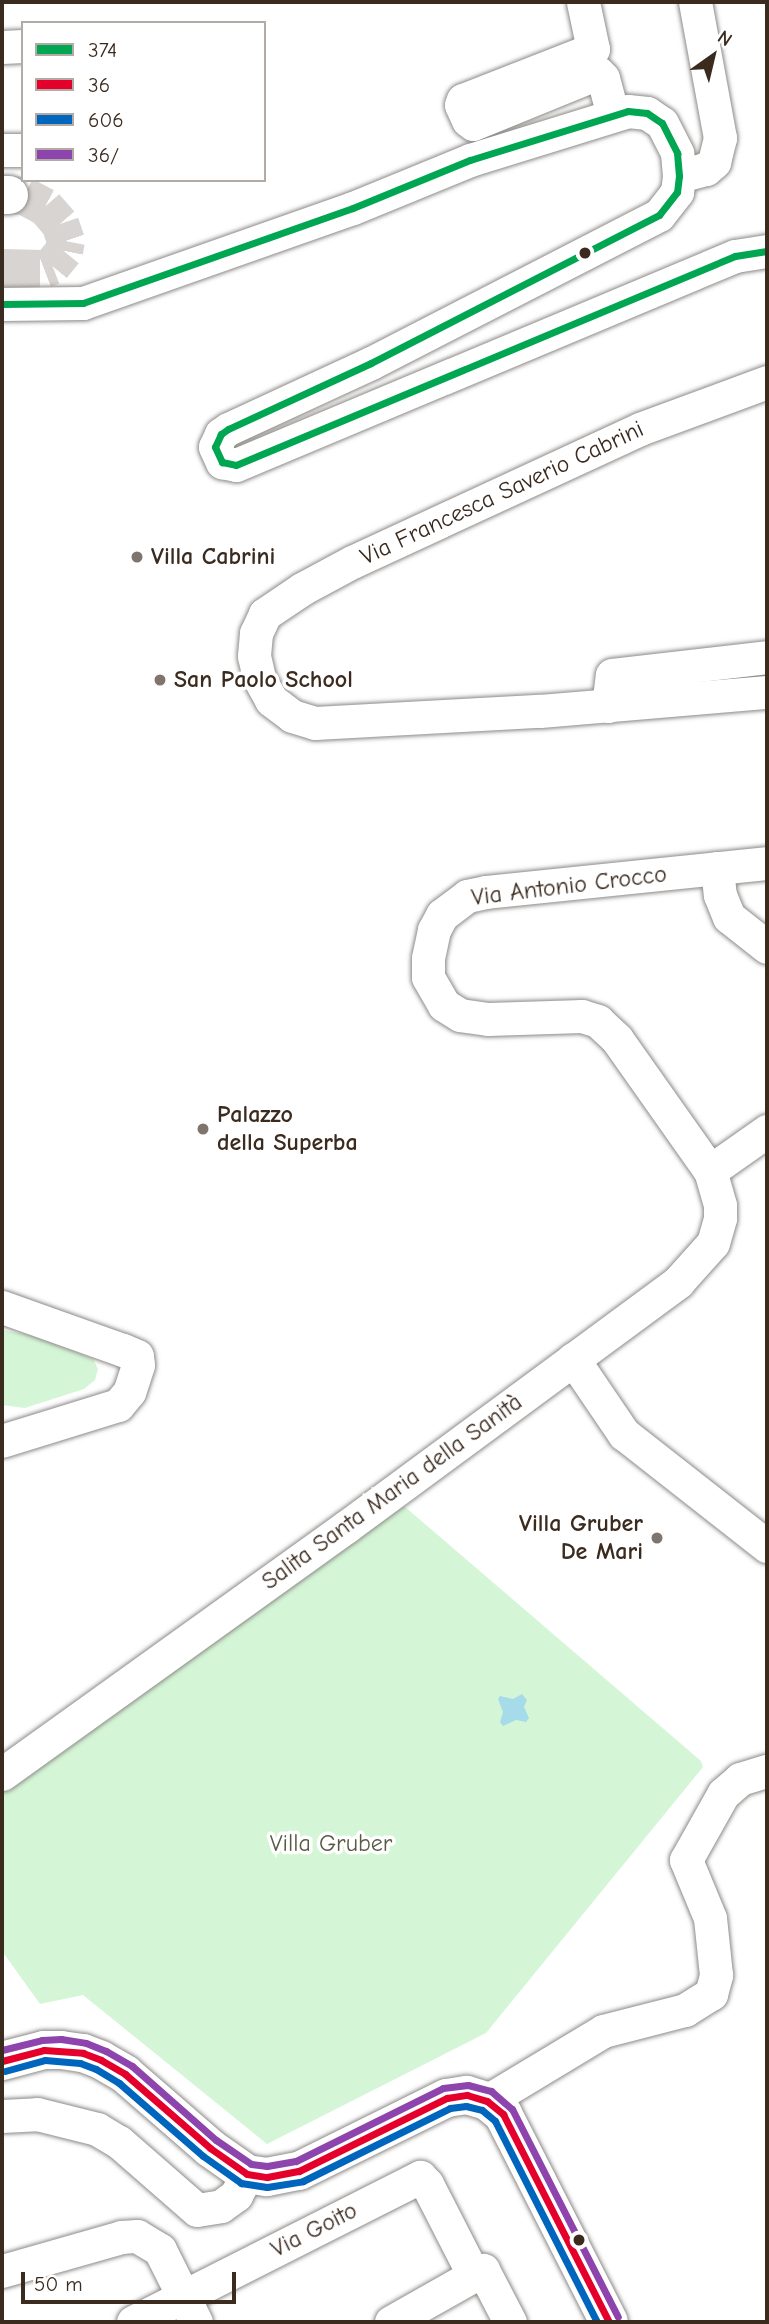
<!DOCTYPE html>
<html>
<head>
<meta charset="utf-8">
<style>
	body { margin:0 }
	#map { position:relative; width:769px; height:2324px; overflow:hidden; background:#fff; font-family:"Comic Neue",sans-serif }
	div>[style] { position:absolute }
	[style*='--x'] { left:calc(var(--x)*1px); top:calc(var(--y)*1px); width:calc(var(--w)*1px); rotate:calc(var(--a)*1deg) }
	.green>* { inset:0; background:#d4f6d6 }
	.water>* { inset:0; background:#a6dce9 }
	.tertiary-tunnel>* { height:38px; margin-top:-19px; transform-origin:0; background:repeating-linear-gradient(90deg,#d8d4d2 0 38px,transparent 0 57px) }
	.roads { filter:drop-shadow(0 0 2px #8e8b88) drop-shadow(0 0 2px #8e8b88) }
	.minor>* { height:33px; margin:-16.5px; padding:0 16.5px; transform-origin:16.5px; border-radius:16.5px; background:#fff }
	.tertiary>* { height:38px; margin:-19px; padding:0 19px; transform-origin:19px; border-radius:19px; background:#fff }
	.bus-1>* { height:7px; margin:-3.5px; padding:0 3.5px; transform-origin:3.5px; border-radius:3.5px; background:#00a651 }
	.bus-2>* { height:7px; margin:-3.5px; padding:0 3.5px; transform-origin:3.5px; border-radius:3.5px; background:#e4002b }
	.bus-3>* { height:7px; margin:-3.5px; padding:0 3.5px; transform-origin:3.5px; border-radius:3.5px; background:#0065bd }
	.bus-4>* { height:7px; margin:-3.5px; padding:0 3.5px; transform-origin:3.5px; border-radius:3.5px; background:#8e44ad }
	.dots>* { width:19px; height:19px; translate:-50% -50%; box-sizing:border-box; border:4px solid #fff; border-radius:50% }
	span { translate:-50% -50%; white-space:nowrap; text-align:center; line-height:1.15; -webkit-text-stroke:7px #fff; paint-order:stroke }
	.street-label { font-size:24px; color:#3b2a1e }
	.poi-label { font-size:24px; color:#3b2a1e; font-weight:700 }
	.left { translate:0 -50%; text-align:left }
	.right { translate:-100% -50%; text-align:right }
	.park-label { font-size:24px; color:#585b44 }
	.frame { position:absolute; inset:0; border:4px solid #3b2a1e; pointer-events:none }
	.legend { position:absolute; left:21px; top:21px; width:245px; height:161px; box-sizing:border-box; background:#fff; border:2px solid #b1aaa5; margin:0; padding:9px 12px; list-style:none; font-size:21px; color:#3b2a1e }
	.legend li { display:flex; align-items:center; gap:14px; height:35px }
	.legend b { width:35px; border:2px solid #b1aaa5 }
	.north { position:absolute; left:678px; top:21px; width:70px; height:70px; -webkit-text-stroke:5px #fff; paint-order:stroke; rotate:34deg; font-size:19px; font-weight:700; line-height:28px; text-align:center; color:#3b2a1e }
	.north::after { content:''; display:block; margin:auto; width:24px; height:32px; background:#3b2a1e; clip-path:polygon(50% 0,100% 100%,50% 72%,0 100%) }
	.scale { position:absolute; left:21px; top:2272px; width:215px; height:32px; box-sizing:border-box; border:4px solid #3b2a1e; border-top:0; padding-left:9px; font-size:21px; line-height:24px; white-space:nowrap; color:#3b2a1e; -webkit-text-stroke:5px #fff; paint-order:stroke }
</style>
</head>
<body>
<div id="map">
	<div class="green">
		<div style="clip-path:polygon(2px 1330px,35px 1336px,93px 1359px,98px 1369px,95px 1380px,84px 1389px,25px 1408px,2px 1405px)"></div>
		<div style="clip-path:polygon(397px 1500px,701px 1761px,703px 1767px,486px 2033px,267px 2144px,83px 1995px,40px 2004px,2px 1951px,2px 1788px)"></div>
	</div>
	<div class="water">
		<div style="clip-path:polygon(522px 1694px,527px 1700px,524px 1707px,529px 1718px,526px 1722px,516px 1720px,503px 1726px,500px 1722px,503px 1712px,498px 1699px,500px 1696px,513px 1699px)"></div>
	</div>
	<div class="tertiary-tunnel">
		<div style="--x:2;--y:268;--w:42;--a:1.4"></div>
		<div style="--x:44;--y:269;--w:9;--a:-21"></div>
		<div style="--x:52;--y:266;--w:19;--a:-51"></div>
		<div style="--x:64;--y:251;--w:10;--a:-79"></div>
		<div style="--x:66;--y:241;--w:18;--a:-109"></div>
		<div style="--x:60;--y:224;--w:23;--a:-131"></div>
		<div style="--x:45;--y:207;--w:24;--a:-152"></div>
		<div style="--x:24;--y:196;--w:15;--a:-176"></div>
	</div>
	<div class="roads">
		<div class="minor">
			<div style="--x:583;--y:2;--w:48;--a:78"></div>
			<div style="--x:593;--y:49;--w:140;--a:158.6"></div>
			<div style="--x:463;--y:100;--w:5;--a:112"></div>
			<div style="--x:461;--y:105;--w:17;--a:65"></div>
			<div style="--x:468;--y:120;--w:6;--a:39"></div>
			<div style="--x:473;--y:124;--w:135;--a:-22.2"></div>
			<div style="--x:598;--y:73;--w:7;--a:45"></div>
			<div style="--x:603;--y:78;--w:38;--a:75"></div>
			<div style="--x:2;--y:47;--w:21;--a:-3"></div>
			<div style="--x:2;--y:150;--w:21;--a:0"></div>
			<div style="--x:679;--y:176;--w:28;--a:-15"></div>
			<div style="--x:706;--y:169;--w:11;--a:-41"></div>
			<div style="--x:714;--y:162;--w:25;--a:-76"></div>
			<div style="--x:720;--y:138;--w:138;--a:-100.4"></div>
			<div style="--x:2;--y:304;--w:81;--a:-0.7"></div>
			<div style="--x:83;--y:303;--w:286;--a:-19.4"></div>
			<div style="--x:353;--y:208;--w:126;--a:-22.3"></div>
			<div style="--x:470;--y:160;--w:165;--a:-17.2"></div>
			<div style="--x:628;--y:111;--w:19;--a:6"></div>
			<div style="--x:647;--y:113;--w:18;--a:34"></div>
			<div style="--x:662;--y:123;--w:34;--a:63"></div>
			<div style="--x:677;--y:153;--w:23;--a:85"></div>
			<div style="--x:679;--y:176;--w:16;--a:97"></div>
			<div style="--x:677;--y:192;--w:29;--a:128"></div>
			<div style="--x:659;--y:215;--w:324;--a:152.8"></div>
			<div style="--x:371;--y:363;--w:157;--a:155.2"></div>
			<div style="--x:228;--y:429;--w:9;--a:144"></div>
			<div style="--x:221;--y:434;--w:14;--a:115"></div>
			<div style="--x:215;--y:447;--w:17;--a:65"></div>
			<div style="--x:222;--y:462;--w:14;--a:12"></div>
			<div style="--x:236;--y:465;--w:541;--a:-22.73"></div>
			<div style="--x:735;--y:256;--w:32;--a:-9"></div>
			<div style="--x:767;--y:382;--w:135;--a:159.7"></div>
			<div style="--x:640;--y:429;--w:317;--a:155.2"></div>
			<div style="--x:352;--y:562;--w:57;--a:151.6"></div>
			<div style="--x:302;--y:589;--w:45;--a:146"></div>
			<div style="--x:265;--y:614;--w:21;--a:115"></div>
			<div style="--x:256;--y:633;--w:23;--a:95"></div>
			<div style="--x:254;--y:656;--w:23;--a:77"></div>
			<div style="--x:259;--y:678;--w:25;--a:61"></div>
			<div style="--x:271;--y:700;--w:26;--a:37"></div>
			<div style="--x:292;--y:716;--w:24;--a:17"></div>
			<div style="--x:315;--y:723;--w:225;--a:-3.1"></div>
			<div style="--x:540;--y:711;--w:228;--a:-4.8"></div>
			<div style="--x:608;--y:706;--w:31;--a:-83"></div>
			<div style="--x:612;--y:675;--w:156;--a:-6.6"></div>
			<div style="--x:717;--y:868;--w:27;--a:84"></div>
			<div style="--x:720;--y:895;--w:24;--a:68"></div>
			<div style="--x:729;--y:917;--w:48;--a:38.3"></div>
			<div style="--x:710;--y:1171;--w:70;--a:-35.1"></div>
			<div style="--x:2;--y:1307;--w:128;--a:19.6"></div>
			<div style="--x:123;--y:1350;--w:15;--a:23"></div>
			<div style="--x:137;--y:1356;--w:9;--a:84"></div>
			<div style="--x:138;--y:1365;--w:28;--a:108"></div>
			<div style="--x:129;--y:1392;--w:17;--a:130"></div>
			<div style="--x:118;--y:1405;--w:121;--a:162.8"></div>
			<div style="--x:573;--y:1359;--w:91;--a:55.8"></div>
			<div style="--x:624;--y:1434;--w:182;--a:38.1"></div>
			<div style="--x:2;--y:1774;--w:423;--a:-35.7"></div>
			<div style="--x:346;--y:1527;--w:413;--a:-36.4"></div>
			<div style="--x:678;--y:1282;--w:52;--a:-48.1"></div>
			<div style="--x:713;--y:1243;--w:26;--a:-74"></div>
			<div style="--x:720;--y:1218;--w:13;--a:-90"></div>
			<div style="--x:720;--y:1205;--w:35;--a:-106"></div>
			<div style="--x:710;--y:1171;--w:161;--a:-125.2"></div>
			<div style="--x:617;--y:1039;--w:26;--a:-137"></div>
			<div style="--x:598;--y:1021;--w:17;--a:-163"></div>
			<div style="--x:582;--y:1016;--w:94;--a:178.2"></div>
			<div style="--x:488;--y:1019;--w:28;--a:-172"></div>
			<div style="--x:460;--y:1015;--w:19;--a:-148"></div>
			<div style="--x:444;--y:1005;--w:32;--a:-120"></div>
			<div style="--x:428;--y:977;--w:19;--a:-90"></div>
			<div style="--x:428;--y:958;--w:29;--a:-78"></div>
			<div style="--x:434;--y:930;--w:17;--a:-62"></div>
			<div style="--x:442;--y:915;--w:31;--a:-37"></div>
			<div style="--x:467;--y:896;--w:19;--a:-12"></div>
			<div style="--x:486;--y:892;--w:282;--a:-5.9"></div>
			<div style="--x:487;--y:2101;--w:135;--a:-31.1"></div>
			<div style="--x:603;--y:2031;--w:85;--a:-14.4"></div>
			<div style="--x:685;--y:2010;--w:31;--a:-32"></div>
			<div style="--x:711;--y:1994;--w:20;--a:-75"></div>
			<div style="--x:716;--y:1975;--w:57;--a:-96"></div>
			<div style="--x:710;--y:1918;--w:63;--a:-112.5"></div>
			<div style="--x:686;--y:1860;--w:76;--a:-60.7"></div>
			<div style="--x:723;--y:1794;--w:23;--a:-41"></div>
			<div style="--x:740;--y:1779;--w:28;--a:-17"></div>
			<div style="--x:2;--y:2116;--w:35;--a:-3"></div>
			<div style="--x:37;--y:2114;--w:62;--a:14"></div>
			<div style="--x:97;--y:2129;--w:26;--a:31"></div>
			<div style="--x:119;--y:2142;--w:103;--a:41.1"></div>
			<div style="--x:197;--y:2210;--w:24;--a:-9"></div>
			<div style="--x:221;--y:2206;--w:19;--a:-36"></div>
			<div style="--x:236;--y:2195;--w:24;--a:-62"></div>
			<div style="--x:2;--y:2271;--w:124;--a:-15.9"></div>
			<div style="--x:121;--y:2237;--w:16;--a:-4"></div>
			<div style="--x:137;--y:2236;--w:27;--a:31"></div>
			<div style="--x:160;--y:2250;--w:80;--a:63.4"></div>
			<div style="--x:133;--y:2322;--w:322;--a:-26.8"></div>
			<div style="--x:420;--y:2177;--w:10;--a:45"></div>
			<div style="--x:427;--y:2184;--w:103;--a:62.9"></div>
			<div style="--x:391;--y:2322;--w:106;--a:-29.5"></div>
			<div style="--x:483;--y:2270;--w:59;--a:62.6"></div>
		</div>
		<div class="tertiary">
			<div style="--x:2;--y:195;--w:7;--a:0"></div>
			<div style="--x:2;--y:2061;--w:43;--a:-14.7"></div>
			<div style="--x:44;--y:2050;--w:17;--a:0"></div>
			<div style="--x:61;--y:2050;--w:22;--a:8"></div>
			<div style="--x:83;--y:2053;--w:19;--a:21"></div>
			<div style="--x:101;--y:2060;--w:28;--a:30"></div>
			<div style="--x:125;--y:2074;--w:113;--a:41"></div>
			<div style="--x:210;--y:2148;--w:45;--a:35.1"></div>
			<div style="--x:247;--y:2174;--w:20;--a:9"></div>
			<div style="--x:267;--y:2177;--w:33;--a:-11"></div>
			<div style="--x:299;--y:2171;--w:165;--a:-26.3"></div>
			<div style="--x:447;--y:2098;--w:20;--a:-9"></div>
			<div style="--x:467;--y:2095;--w:21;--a:17"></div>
			<div style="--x:487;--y:2101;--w:21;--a:39"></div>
			<div style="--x:503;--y:2114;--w:233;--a:63"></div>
		</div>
	</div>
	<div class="bus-1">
		<div style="--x:2;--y:304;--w:81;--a:-0.7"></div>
		<div style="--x:83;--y:303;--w:286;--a:-19.4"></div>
		<div style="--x:353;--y:208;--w:126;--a:-22.3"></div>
		<div style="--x:470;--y:160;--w:165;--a:-17.2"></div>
		<div style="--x:628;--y:111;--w:19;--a:6"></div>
		<div style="--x:647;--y:113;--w:18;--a:34"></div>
		<div style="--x:662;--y:123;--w:34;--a:63"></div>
		<div style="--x:677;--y:153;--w:23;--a:85"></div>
		<div style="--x:679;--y:176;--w:16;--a:97"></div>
		<div style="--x:677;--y:192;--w:29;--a:128"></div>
		<div style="--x:659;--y:215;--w:324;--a:152.8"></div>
		<div style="--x:371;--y:363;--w:157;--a:155.2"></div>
		<div style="--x:228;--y:429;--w:9;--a:144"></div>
		<div style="--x:221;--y:434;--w:14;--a:115"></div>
		<div style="--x:215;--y:447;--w:17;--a:65"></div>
		<div style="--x:222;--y:462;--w:14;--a:12"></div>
		<div style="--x:236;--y:465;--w:541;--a:-22.73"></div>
		<div style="--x:735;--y:256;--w:32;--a:-9"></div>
	</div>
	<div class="bus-2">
		<div style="--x:2;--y:2061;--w:43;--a:-14.7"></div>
		<div style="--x:44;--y:2050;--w:39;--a:4"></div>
		<div style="--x:83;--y:2053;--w:19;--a:21"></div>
		<div style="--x:101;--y:2060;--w:28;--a:30"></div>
		<div style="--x:125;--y:2074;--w:113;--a:41"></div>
		<div style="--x:210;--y:2148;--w:45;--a:35.1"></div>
		<div style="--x:247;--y:2174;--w:20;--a:9"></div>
		<div style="--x:267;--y:2177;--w:33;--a:-11"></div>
		<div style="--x:299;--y:2171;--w:165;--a:-26.3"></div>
		<div style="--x:447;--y:2098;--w:20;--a:-9"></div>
		<div style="--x:467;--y:2095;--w:21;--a:17"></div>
		<div style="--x:487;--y:2101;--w:21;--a:39"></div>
		<div style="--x:503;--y:2114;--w:233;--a:63"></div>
	</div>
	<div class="bus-3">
		<div style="--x:5;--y:2071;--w:41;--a:-15.4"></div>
		<div style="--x:45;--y:2060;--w:35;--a:5"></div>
		<div style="--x:80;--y:2063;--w:17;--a:21"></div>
		<div style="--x:96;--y:2069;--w:27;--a:31"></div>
		<div style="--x:119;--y:2083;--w:111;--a:41"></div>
		<div style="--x:203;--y:2156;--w:47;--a:35.4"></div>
		<div style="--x:241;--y:2183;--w:26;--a:9"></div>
		<div style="--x:267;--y:2187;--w:36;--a:-9"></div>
		<div style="--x:303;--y:2181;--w:164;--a:-26.4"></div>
		<div style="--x:450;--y:2108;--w:16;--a:-7"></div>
		<div style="--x:466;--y:2106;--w:16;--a:14"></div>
		<div style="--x:482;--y:2110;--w:17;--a:40"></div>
		<div style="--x:495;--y:2121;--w:225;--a:63.1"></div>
	</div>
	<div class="bus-4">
		<div style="--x:2;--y:2050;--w:41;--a:-14"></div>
		<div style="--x:42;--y:2040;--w:19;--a:-3"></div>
		<div style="--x:61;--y:2039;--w:25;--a:9"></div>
		<div style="--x:86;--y:2043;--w:22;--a:22"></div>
		<div style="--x:106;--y:2051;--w:30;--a:30"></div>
		<div style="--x:132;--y:2066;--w:112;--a:41.4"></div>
		<div style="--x:216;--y:2140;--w:42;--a:34.4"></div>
		<div style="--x:251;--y:2164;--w:16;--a:7"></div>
		<div style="--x:267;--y:2166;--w:29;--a:-10"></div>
		<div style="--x:296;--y:2161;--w:164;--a:-26.4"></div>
		<div style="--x:443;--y:2088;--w:25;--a:-7"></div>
		<div style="--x:468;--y:2085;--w:24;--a:15"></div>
		<div style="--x:491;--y:2091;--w:28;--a:41"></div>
		<div style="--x:512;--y:2109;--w:233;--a:63"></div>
	</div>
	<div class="dots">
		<div style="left:585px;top:253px;background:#3b2a1e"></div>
		<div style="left:137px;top:557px;background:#80756d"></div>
		<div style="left:160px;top:680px;background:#80756d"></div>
		<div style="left:203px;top:1129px;background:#80756d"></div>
		<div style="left:657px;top:1538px;background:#80756d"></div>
		<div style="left:579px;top:2240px;background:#3b2a1e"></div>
	</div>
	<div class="street-label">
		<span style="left:502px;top:493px;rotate:-25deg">Via Francesca Saverio Cabrini</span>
		<span style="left:569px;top:886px;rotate:-7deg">Via Antonio Crocco</span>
		<span style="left:392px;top:1492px;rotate:-36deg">Salita Santa Maria della Sanità</span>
		<span style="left:314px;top:2230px;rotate:-27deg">Via Goito</span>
	</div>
	<div class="poi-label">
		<span class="left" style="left:151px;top:557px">Villa Cabrini</span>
		<span class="left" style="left:174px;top:680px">San Paolo School</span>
		<span class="left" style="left:217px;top:1129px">Palazzo<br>della Superba</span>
		<span class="right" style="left:643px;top:1538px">Villa Gruber<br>De Mari</span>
	</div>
	<div class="park-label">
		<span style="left:331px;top:1844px">Villa Gruber</span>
	</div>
	<div class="frame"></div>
	<ul class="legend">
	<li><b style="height:9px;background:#00a651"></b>374</li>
	<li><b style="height:9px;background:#e4002b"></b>36</li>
	<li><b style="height:9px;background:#0065bd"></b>606</li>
	<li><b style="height:9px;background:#8e44ad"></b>36/</li>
	</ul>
	<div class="north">N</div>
	<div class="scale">50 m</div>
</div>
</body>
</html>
